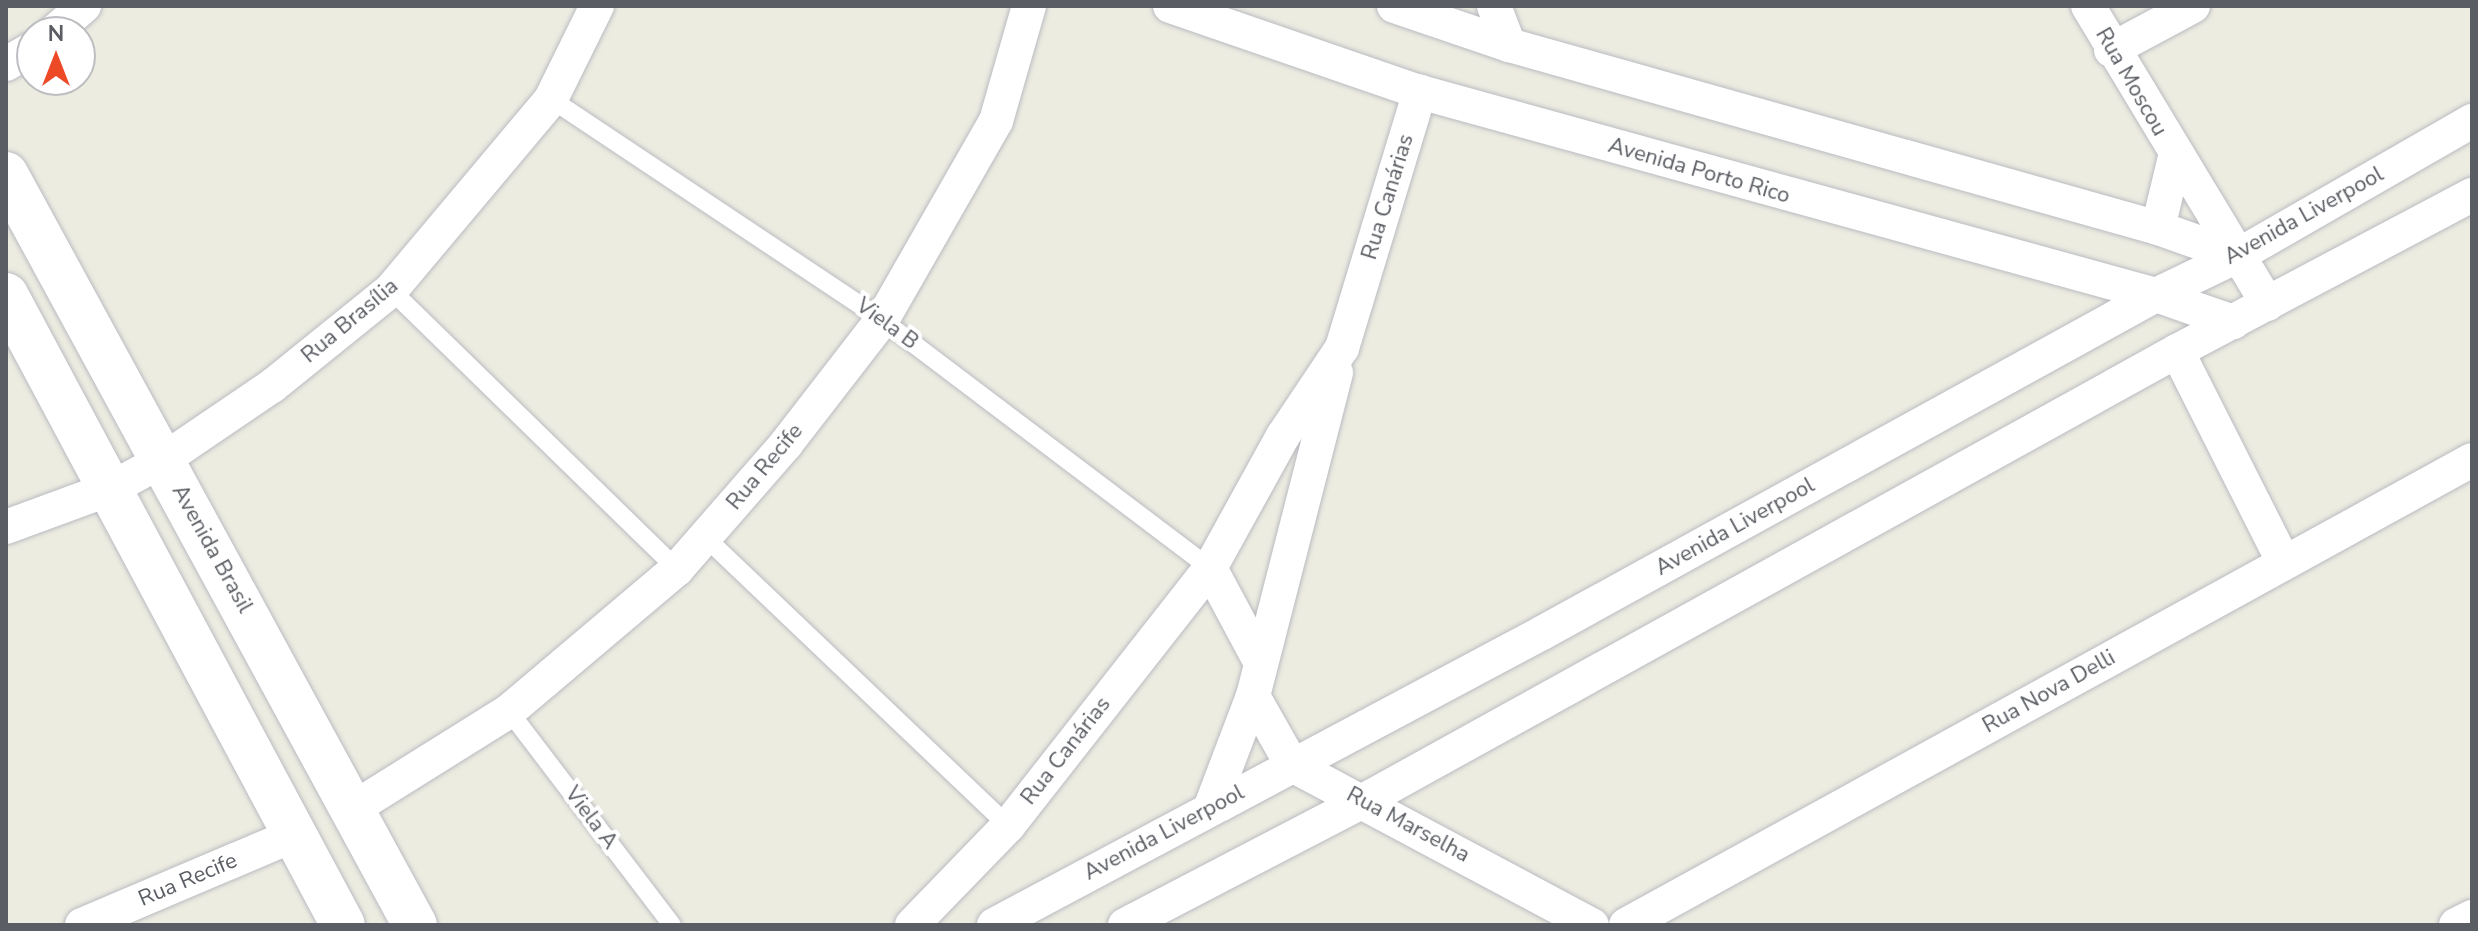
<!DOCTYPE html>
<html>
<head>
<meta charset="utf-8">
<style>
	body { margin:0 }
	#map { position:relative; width:2478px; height:931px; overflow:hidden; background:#edece1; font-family:"Nunito Sans",sans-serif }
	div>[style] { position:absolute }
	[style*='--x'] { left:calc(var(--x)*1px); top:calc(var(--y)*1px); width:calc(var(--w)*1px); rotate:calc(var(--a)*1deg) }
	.roads { filter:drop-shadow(0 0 2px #b9bbc1) drop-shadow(0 0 2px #b9bbc1) }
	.service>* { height:18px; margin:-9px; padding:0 9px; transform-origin:9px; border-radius:9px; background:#fff }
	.minor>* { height:34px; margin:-17px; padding:0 17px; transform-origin:17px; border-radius:17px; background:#fff }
	.secondary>* { height:44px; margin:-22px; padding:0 22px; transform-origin:22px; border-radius:22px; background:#fff }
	span { translate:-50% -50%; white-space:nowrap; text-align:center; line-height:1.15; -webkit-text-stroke:8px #fff; paint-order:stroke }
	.street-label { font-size:22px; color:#5a5d63 }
	.frame { position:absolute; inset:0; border:8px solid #5a5d63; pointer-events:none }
	.north { position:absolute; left:16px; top:16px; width:80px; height:80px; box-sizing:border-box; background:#fff; border:2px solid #bdbec1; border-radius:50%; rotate:0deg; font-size:22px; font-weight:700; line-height:32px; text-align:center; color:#5a5d63 }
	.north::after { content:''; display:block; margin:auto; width:28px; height:36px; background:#ee4927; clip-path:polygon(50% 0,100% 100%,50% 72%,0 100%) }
</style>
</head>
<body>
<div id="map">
	<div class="roads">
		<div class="service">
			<div style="--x:551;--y:99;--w:398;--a:33.7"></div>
			<div style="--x:882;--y:320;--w:411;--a:37.1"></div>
			<div style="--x:391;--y:290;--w:400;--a:44.3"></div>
			<div style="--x:705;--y:537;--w:419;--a:43.6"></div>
			<div style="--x:509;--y:711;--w:269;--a:52.7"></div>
		</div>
		<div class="minor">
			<div style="--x:1170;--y:6;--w:264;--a:19"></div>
			<div style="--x:1420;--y:92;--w:763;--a:15.42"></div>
			<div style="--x:2156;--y:295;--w:82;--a:19.3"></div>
			<div style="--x:1394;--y:6;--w:121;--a:18.7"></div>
			<div style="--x:1509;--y:45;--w:674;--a:15.75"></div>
			<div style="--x:2158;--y:228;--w:84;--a:19.5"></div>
			<div style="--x:1494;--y:6;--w:42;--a:69"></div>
			<div style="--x:2088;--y:6;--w:348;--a:58.9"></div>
			<div style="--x:54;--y:32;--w:40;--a:-41"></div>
			<div style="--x:2111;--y:50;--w:93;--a:-28.2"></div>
			<div style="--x:6;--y:64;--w:30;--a:-30"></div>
			<div style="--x:2158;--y:228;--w:73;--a:-76.5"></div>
			<div style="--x:2177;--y:351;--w:237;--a:63.2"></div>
			<div style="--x:6;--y:527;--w:113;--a:-20.2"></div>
			<div style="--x:112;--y:488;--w:58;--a:-28.8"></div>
			<div style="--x:163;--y:460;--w:132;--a:-34.2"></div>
			<div style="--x:272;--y:386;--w:153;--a:-38.9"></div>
			<div style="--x:391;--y:290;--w:249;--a:-50"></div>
			<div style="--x:551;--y:99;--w:104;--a:-63.7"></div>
			<div style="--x:1210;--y:568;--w:108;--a:61.8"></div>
			<div style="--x:1253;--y:696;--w:79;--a:60.5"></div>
			<div style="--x:1292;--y:765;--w:340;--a:28.1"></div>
			<div style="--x:354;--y:808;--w:183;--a:-32"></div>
			<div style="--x:509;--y:711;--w:220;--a:-40.2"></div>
			<div style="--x:677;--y:569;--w:166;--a:-48.9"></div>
			<div style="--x:786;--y:444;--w:157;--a:-52.3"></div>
			<div style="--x:882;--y:320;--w:229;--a:-60.2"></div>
			<div style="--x:996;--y:121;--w:120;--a:-74"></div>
			<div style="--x:1210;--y:809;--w:121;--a:-69.2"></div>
			<div style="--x:1253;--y:696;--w:334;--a:-75.6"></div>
			<div style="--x:82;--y:925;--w:230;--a:-23"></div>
			<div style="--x:912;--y:925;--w:138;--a:-45.9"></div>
			<div style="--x:1008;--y:826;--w:328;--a:-51.9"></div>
			<div style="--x:1210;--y:568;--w:151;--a:-61.1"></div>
			<div style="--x:1283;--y:436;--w:106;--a:-56.2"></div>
			<div style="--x:1342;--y:348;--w:268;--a:-73.1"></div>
			<div style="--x:994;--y:925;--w:621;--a:-28.05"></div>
			<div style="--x:1542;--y:633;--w:701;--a:-28.83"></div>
			<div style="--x:2156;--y:295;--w:90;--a:-25.7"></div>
			<div style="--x:2237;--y:256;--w:271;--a:-29.9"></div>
			<div style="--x:1125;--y:925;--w:271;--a:-27.5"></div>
			<div style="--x:1365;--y:800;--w:928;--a:-28.94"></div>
			<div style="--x:2177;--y:351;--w:334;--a:-27.9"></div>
			<div style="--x:1626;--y:925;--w:965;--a:-28.8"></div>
			<div style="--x:2456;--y:925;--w:18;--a:-27"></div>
		</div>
		<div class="secondary">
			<div style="--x:6;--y:174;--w:855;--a:61.43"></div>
			<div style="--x:6;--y:295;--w:714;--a:61.86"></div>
		</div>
	</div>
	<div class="street-label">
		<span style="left:2131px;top:82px;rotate:60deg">Rua Moscou</span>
		<span style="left:1699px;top:171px;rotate:16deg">Avenida Porto Rico</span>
		<span style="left:1388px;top:197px;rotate:-73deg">Rua Canárias</span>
		<span style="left:2304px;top:216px;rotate:-29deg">Avenida Liverpool</span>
		<span style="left:350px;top:321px;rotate:-40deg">Rua Brasília</span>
		<span style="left:887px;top:324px;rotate:36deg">Viela B</span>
		<span style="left:765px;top:467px;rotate:-50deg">Rua Recife</span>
		<span style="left:1735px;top:527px;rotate:-29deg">Avenida Liverpool</span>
		<span style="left:212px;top:549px;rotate:61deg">Avenida Brasil</span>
		<span style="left:2049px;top:692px;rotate:-29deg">Rua Nova Delli</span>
		<span style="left:1066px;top:751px;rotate:-52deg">Rua Canárias</span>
		<span style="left:591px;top:818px;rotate:53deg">Viela A</span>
		<span style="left:1408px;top:825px;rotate:28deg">Rua Marselha</span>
		<span style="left:1164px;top:833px;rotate:-28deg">Avenida Liverpool</span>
		<span style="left:188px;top:880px;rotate:-23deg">Rua Recife</span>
	</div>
	<div class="frame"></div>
	<div class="north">N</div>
</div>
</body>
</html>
